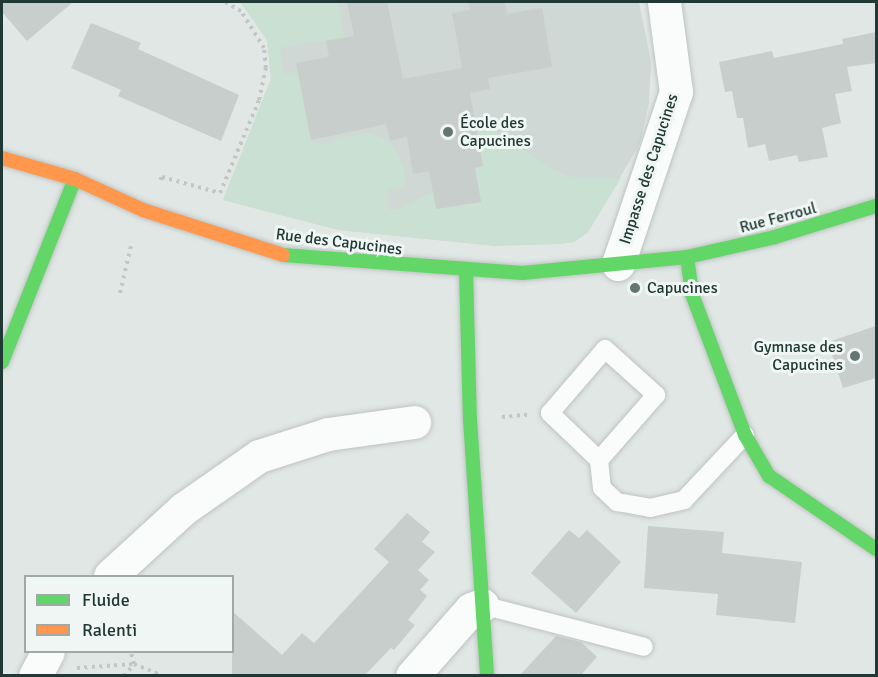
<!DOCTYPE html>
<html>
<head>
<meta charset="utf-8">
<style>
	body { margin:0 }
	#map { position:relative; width:878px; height:677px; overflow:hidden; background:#e1e7e5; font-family:Signika,sans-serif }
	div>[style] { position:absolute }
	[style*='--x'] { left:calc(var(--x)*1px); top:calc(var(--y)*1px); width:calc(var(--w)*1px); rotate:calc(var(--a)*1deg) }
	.built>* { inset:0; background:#cfd8d5 }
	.green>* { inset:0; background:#cae0d3 }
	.building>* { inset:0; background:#c8cecc }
	.path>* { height:4px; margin-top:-2px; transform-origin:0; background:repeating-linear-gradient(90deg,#c0c7c6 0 3px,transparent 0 7.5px) }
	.roads { filter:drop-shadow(0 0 2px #bec4c2) drop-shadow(0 0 2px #bec4c2) }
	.lane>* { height:18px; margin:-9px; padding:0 9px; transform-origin:9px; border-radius:9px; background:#fafbfb }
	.street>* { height:33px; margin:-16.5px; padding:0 16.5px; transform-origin:16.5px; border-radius:16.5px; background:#fafbfb }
	.fast>* { height:14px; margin:-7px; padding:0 7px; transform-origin:7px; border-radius:7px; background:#63d668 }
	.slow>* { height:14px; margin:-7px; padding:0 7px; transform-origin:7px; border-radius:7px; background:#ff974d }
	.dots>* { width:16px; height:16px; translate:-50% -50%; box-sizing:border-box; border:3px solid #eff6f3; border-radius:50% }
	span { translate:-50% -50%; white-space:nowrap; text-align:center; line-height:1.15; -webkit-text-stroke:6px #eff6f3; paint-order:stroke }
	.poi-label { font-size:16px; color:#213935 }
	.left { translate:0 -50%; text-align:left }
	.right { translate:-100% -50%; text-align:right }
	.street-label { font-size:16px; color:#213935 }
	.frame { position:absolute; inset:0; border:3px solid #213935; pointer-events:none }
	.legend { position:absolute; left:24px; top:575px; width:210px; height:78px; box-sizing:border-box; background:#eff6f3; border:2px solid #9daaa7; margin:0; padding:8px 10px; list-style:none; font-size:18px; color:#213935 }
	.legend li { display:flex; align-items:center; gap:12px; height:30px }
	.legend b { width:30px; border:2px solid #9daaa7 }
</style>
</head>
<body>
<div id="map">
	<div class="built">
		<div style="clip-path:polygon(240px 2px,639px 2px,651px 62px,649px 103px,640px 143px,588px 232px,574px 242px,559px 244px,494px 246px,339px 230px,223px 200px,271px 79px,267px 40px)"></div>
	</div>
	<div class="green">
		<div style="clip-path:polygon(240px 2px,338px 2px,344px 37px,280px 48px,284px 74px,298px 72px,312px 143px,327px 144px,339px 138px,367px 133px,386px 140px,395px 149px,404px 168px,405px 186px,387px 191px,389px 209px,398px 210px,433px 192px,436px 209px,481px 202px,475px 168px,483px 166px,476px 124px,454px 104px,552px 169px,572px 178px,621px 178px,588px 232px,574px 242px,559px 244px,487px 245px,339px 230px,223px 200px,271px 79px,267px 40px)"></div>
	</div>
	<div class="building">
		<div style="clip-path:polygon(2px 2px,73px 2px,27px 41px,2px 12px)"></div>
		<div style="clip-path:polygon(347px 2px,387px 2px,403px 79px,462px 68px,452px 13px,470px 10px,468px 2px,505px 2px,507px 14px,542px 8px,552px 67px,488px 78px,490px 89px,470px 93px,483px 166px,475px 168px,481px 202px,436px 209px,429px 171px,413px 174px,407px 136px,390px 141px,386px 124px,311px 140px,296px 63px,329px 57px,326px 41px,354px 36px)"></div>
		<div style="clip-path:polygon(91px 23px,141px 43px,138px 49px,239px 95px,221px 141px,118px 96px,121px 90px,71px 68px)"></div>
		<div style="clip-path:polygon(876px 32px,876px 63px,847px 67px,852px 91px,835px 94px,841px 123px,822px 128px,828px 157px,799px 162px,797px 155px,769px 161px,765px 144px,748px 148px,743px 118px,737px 118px,732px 91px,725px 92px,719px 62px,772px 51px,774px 58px,843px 44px,842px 39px)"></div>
		<div style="clip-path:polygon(876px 326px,876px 378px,843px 388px,828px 342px)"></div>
		<div style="clip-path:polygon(407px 513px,430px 532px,422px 542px,435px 552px,418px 570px,429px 580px,420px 590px,427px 596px,408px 620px,415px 625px,394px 650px,391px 648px,365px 675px,232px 675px,232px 611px,282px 655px,302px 633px,314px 643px,389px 562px,374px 549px)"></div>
		<div style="clip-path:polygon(648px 526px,724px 532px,722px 553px,802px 562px,795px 623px,716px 615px,718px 594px,644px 588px)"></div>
		<div style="clip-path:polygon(569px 530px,579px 538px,587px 530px,621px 562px,576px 613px,531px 573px)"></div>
		<div style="clip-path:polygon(556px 636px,581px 642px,597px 657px,581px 675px,520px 675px)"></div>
	</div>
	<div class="path">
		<div style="--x:160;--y:180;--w:4;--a:-56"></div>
		<div style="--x:162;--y:177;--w:60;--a:15.4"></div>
		<div style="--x:220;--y:193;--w:101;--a:-67.2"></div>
		<div style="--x:259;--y:100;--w:33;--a:-78"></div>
		<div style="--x:266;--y:68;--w:20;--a:-96"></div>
		<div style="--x:264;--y:48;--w:44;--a:-121.9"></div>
		<div style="--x:241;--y:11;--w:18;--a:-151"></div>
		<div style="--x:120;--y:293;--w:52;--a:-76.8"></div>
		<div style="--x:502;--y:417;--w:25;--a:-5"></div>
		<div style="--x:77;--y:668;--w:57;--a:-4"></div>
		<div style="--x:134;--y:664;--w:12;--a:-104"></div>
		<div style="--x:124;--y:676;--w:16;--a:-50"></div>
		<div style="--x:134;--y:664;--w:32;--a:22"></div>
	</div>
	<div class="roads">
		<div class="lane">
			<div style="--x:599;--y:460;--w:68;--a:-136.2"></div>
			<div style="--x:550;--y:413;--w:84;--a:-49.3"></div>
			<div style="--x:605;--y:349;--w:69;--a:42"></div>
			<div style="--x:656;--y:395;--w:86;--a:131.2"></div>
			<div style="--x:599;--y:460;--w:28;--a:84"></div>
			<div style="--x:602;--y:488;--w:21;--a:43"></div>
			<div style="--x:617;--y:502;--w:34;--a:10"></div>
			<div style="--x:650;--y:508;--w:35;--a:-13"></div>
			<div style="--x:684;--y:500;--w:89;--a:-46.8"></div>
			<div style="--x:482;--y:605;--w:167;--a:14.5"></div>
		</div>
		<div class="street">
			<div style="--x:618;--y:264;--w:182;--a:-71.4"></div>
			<div style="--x:676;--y:92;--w:91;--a:-97.6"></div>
			<div style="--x:110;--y:576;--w:99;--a:-42.5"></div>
			<div style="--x:183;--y:509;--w:93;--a:-34.9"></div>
			<div style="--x:259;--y:456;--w:72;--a:-17.7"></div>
			<div style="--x:328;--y:434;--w:87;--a:-7.9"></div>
			<div style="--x:35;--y:676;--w:27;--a:-62"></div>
			<div style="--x:412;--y:676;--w:89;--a:-48.6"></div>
			<div style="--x:471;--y:609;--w:12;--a:-20"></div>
		</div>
		<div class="fast">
			<div style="--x:283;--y:255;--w:240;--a:4.3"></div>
			<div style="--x:522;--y:273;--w:166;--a:-5.5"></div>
			<div style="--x:687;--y:257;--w:90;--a:-12.8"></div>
			<div style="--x:775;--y:237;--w:106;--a:-17.1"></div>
			<div style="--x:687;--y:257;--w:37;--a:82"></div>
			<div style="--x:692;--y:294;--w:151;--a:69.4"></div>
			<div style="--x:745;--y:435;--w:48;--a:59.7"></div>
			<div style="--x:769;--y:476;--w:130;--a:34.3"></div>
			<div style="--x:466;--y:270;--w:149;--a:88.5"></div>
			<div style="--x:470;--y:419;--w:258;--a:86.2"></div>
			<div style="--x:2;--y:362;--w:197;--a:-68.3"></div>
		</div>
		<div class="slow">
			<div style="--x:2;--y:158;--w:76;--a:16"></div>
			<div style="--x:75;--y:179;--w:75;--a:24.5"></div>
			<div style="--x:143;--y:210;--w:147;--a:17.8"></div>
		</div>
	</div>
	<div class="dots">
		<div style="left:448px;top:132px;background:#647673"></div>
		<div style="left:635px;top:288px;background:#647673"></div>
		<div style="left:855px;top:356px;background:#647673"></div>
	</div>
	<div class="poi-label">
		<span class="left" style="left:460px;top:132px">École des<br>Capucines</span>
		<span class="left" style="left:647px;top:288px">Capucines</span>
		<span class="right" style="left:843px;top:356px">Gymnase des<br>Capucines</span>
	</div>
	<div class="street-label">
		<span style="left:649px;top:169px;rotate:-72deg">Impasse des Capucines</span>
		<span style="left:778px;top:218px;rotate:-15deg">Rue Ferroul</span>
		<span style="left:339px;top:242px;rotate:7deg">Rue des Capucines</span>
	</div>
	<div class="frame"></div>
	<ul class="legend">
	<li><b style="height:8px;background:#63d668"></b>Fluide</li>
	<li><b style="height:8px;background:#ff974d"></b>Ralenti</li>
	</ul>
</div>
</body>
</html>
